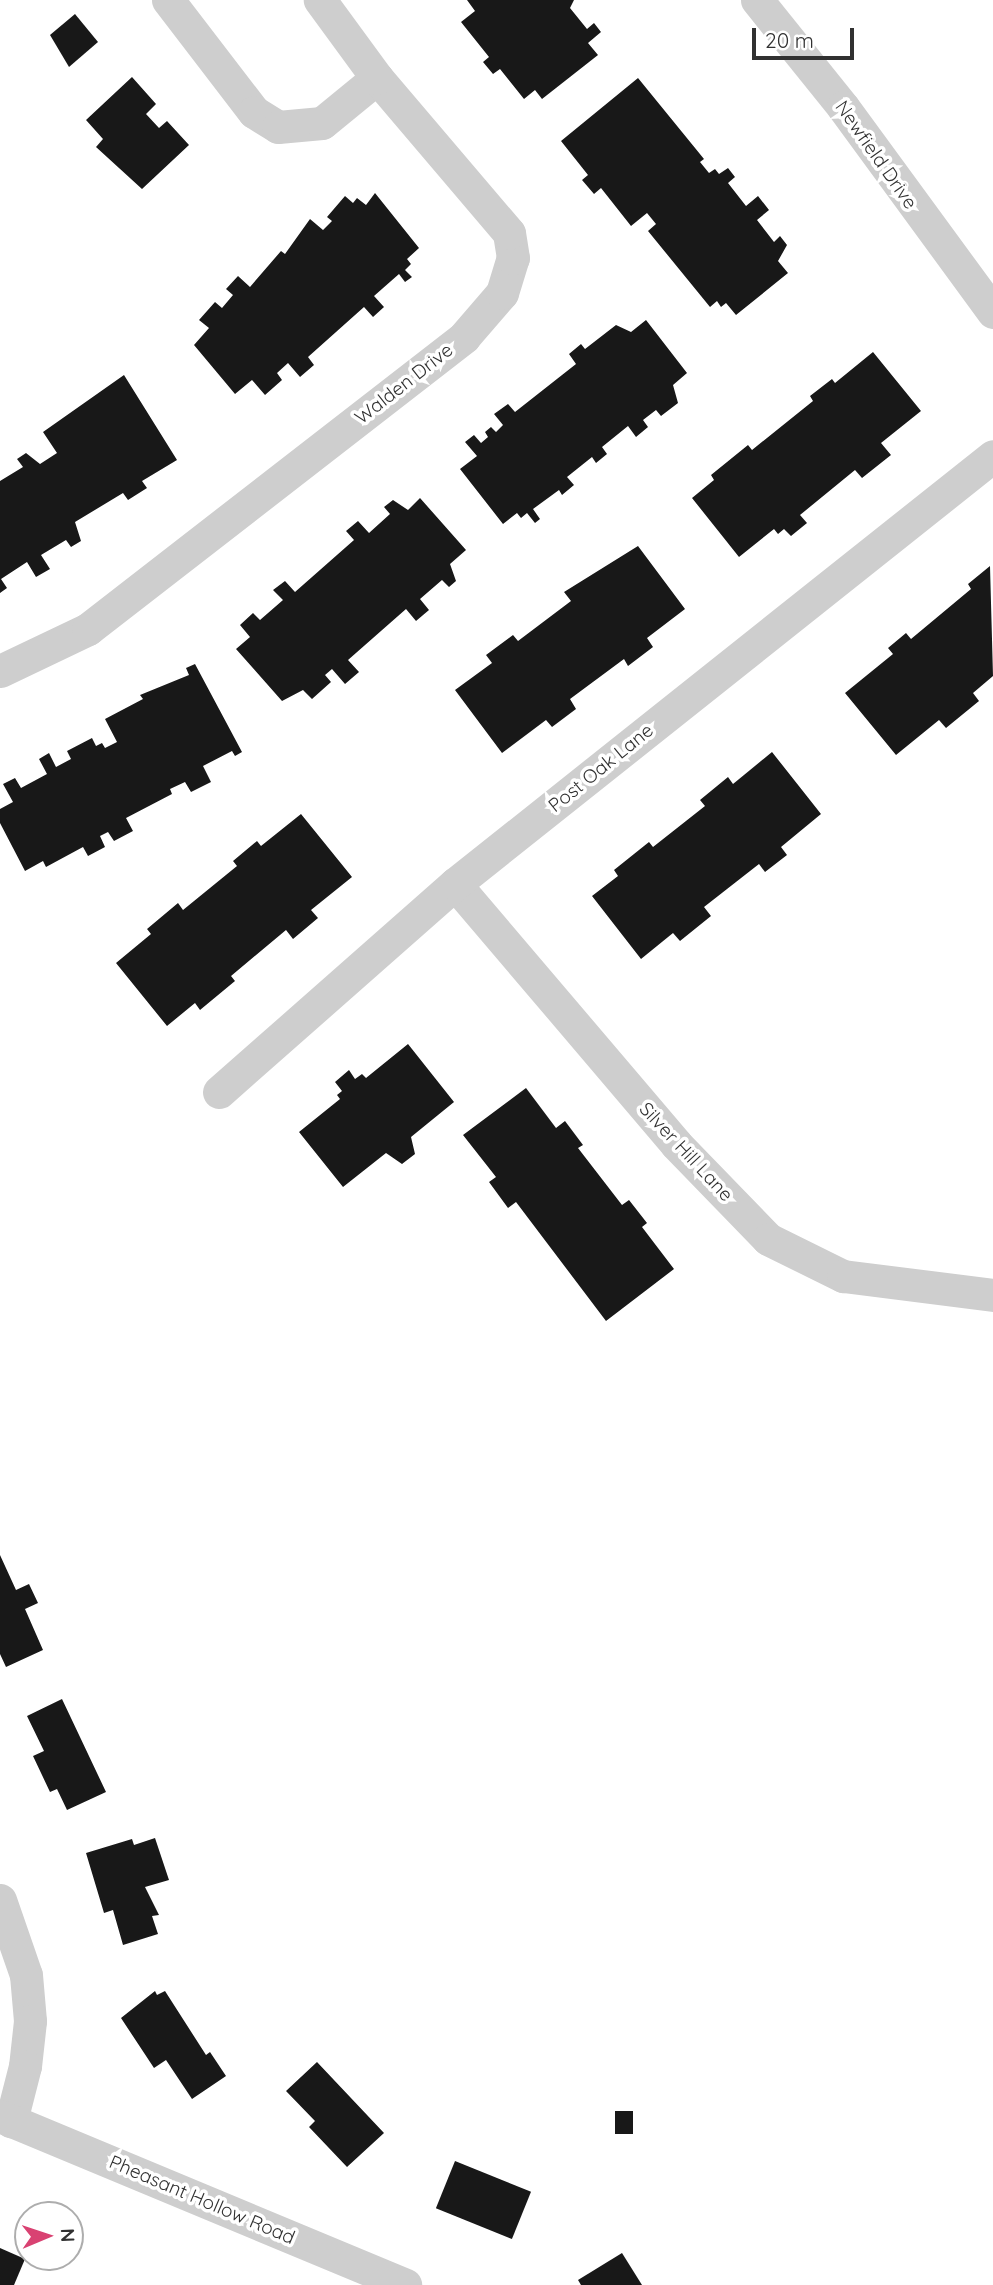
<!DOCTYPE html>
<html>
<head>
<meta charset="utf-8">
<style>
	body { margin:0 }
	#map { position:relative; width:993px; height:2285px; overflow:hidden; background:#fff; font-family:Quicksand,sans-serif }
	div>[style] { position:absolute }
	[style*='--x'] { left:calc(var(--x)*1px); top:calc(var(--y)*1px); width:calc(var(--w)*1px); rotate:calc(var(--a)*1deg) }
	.building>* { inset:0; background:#181818; transform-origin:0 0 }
	.minor>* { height:33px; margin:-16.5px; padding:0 16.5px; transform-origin:16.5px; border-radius:16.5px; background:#cecece }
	span { translate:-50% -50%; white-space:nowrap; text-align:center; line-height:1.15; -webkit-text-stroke:7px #fff; paint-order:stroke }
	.street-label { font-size:19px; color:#313131 }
	.north { position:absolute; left:14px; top:2201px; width:70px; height:70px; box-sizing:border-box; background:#fff; border:2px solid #adadad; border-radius:50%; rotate:88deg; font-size:19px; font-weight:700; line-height:28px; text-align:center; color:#313131 }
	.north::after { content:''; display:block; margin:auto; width:24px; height:32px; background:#d94272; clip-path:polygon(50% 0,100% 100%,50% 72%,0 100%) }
	.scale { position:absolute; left:752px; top:28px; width:102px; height:32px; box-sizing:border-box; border:4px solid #313131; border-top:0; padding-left:9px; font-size:21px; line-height:24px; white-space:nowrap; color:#313131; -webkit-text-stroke:5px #fff; paint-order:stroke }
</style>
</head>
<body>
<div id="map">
	<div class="building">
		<div style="clip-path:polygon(467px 0,574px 0,570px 8px,587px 29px,594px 23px,601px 32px,588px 43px,598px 55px,542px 99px,535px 90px,524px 99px,500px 69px,493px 74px,483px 62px,489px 57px,461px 22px,475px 11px)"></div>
		<div style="clip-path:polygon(75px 14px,98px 42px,69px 67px,50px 35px)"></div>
		<div style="clip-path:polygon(132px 77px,156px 104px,146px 114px,159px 128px,167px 121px,189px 145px,142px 189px,96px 147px,103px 139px,86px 120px)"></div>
		<div style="clip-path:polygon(638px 78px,704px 159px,700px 162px,709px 173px,715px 169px,719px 174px,728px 168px,735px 177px,728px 183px,746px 206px,758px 196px,769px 210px,757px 220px,774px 242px,780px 236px,787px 245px,778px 261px,788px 273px,736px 315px,726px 303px,721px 307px,717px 301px,710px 307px,648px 231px,656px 224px,647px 213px,631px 226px,601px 188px,594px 194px,582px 180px,588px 175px,561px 141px)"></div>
		<div style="clip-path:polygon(375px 193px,419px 248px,407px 259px,411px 264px,405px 270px,412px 277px,405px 282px,399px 274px,374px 296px,384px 307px,373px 317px,364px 307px,308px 357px,314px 365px,300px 377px,288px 363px,277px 373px,282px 380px,265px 395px,252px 380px,235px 394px,194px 345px,209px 328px,199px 320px,215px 302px,222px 308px,233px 295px,226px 289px,238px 276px,250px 287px,281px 251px,285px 254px,310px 219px,323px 230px,332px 221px,327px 217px,345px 196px,353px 203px,357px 198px,366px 205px)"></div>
		<div style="clip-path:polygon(646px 320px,687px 373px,673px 385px,678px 403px,661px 416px,656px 410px,643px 420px,648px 427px,636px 437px,628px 426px,602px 447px,607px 454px,596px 463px,592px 457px,567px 477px,574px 485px,562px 495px,559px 490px,533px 509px,540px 519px,535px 523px,527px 513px,521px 518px,517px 513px,503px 524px,460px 469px,477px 456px,465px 442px,474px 435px,481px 443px,488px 437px,485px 432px,491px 427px,496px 432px,503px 425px,494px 414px,508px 404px,515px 412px,576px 364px,569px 354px,581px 344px,585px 349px,616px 325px,631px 332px)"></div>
		<div style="clip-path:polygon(873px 352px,921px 411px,881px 443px,891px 455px,862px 478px,855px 470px,800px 515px,807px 523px,791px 536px,784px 529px,778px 534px,774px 529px,739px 557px,692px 498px,714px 480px,711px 475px,748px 445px,752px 450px,813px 401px,810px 396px,832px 379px,835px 383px)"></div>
		<div style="clip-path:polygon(124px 375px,177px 460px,142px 481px,147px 488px,128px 500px,123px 493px,75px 522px,81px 541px,71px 547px,66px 540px,41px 555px,50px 569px,36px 577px,27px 562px,1px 579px,7px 588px,0 593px,0 481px,23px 467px,17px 459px,26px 453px,40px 464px,57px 453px,43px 432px)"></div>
		<div style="clip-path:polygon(420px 498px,466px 550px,450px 564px,456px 581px,449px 587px,442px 580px,420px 599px,429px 610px,416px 621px,406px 609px,348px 660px,359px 672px,345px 684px,332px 669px,325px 675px,331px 682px,312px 699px,303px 690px,282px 701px,236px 649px,250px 637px,240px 625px,253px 613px,260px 620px,283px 600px,273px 590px,285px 581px,295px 592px,354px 540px,346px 531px,358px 521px,369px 533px,390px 514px,384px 507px,393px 500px,408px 510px)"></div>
		<div style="clip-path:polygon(638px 546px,685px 609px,647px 638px,653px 647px,628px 666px,624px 659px,570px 699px,576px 709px,552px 727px,546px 720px,502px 753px,455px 690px,492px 663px,486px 655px,513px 635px,518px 641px,571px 601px,564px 592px)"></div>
		<div style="clip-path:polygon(990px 566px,993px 676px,973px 693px,979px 701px,946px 728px,939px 720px,896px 755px,845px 693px,893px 654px,888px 648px,906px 633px,911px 639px,971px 589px,968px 584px)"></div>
		<div style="clip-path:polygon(195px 664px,242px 752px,235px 756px,232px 751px,203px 766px,211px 782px,191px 792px,185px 782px,170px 789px,172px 794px,126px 818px,133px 831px,114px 841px,108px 832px,100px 836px,105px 847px,88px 856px,83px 847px,46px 867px,43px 861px,25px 871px,0 823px,0 809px,13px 802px,3px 784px,15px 778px,21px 788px,47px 774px,39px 759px,49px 753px,56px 767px,71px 759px,67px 751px,92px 738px,96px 746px,102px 743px,105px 748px,117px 742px,105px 719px,143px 699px,140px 695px,189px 675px,186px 668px)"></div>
		<div style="clip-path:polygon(772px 752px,821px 814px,781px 847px,787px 855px,765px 872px,759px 864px,704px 907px,711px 916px,680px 941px,673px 933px,641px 959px,592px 896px,618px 876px,614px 870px,649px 842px,653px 847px,705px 806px,700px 800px,728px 777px,733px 784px)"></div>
		<div style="clip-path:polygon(301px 814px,352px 877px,311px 910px,318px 918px,293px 939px,286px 930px,231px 976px,235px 981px,200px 1010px,195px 1003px,167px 1026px,116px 963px,151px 934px,147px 929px,178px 903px,183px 910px,237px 866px,233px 861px,257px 841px,261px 846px)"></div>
		<div style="clip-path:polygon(408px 1044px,454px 1102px,411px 1137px,415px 1154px,402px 1164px,386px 1153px,343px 1187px,299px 1132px,340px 1099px,337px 1095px,342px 1091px,335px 1082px,349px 1070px,355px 1079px,362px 1074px,366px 1078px)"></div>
		<div style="clip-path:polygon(526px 1088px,556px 1128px,565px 1121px,583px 1145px,578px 1148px,622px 1205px,629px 1200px,647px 1223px,642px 1227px,674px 1269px,606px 1321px,516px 1202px,508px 1208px,489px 1182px,496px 1177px,463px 1135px)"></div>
		<div style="clip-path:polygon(0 1555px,16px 1590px,29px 1584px,38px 1603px,25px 1609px,43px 1650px,6px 1667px,0 1654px)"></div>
		<div style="clip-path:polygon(62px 1699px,106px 1792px,67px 1810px,57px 1789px,50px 1792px,33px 1756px,44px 1751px,27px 1716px)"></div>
		<div style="clip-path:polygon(155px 1838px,169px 1880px,145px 1887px,159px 1915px,152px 1916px,158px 1934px,123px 1945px,113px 1910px,104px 1913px,86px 1853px,132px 1839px,134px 1845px)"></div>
		<div style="clip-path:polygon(155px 1991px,157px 1995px,165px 1991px,206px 2055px,210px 2052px,226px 2076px,192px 2099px,166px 2060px,154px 2068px,121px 2018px)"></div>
		<div style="clip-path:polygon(317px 2062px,384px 2133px,347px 2167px,309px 2127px,315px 2121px,286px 2091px)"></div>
		<div style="left:615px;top:2111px;width:18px;height:23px"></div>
		<div style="left:455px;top:2161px;width:82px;height:51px;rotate:22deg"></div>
		<div style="clip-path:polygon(0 2248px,25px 2259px,14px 2285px,0 2285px)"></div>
		<div style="clip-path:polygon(622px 2253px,642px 2285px,581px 2285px,578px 2280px)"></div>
	</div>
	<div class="minor">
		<div style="--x:168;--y:0;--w:141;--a:52.5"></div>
		<div style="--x:254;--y:112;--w:28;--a:32"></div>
		<div style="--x:278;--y:127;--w:44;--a:-5.2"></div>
		<div style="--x:322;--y:123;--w:71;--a:-39.3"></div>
		<div style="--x:757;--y:0;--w:137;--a:51.2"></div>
		<div style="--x:843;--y:107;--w:254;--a:53.8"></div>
		<div style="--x:0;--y:671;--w:98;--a:-25.5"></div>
		<div style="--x:88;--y:629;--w:476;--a:-37.8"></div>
		<div style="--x:464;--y:337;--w:58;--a:-49.2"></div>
		<div style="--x:502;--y:293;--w:37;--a:-73"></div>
		<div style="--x:513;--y:258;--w:25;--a:-99"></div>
		<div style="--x:509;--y:233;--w:204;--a:-130.4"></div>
		<div style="--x:377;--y:78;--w:97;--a:-126.2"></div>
		<div style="--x:455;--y:884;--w:341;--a:49.6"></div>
		<div style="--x:676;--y:1144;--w:132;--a:45.9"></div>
		<div style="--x:768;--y:1239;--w:84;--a:26.3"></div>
		<div style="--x:843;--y:1276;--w:151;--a:7.2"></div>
		<div style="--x:219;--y:1092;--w:315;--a:-41.4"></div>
		<div style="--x:455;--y:884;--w:687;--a:-38.5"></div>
		<div style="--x:0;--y:1900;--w:79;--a:70.9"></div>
		<div style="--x:26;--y:1975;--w:46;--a:85"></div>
		<div style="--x:30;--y:2021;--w:45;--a:96.3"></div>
		<div style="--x:25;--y:2066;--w:57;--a:104.3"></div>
		<div style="--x:0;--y:2116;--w:439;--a:22.6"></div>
	</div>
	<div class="street-label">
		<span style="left:876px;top:155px;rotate:55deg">Newfield Drive</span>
		<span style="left:404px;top:384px;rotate:-38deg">Walden Drive</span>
		<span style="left:601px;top:768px;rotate:-39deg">Post Oak Lane</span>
		<span style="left:686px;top:1152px;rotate:47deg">Silver Hill Lane</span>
		<span style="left:202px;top:2200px;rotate:23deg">Pheasant Hollow Road</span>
	</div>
	<div class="north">N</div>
	<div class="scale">20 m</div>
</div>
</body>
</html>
